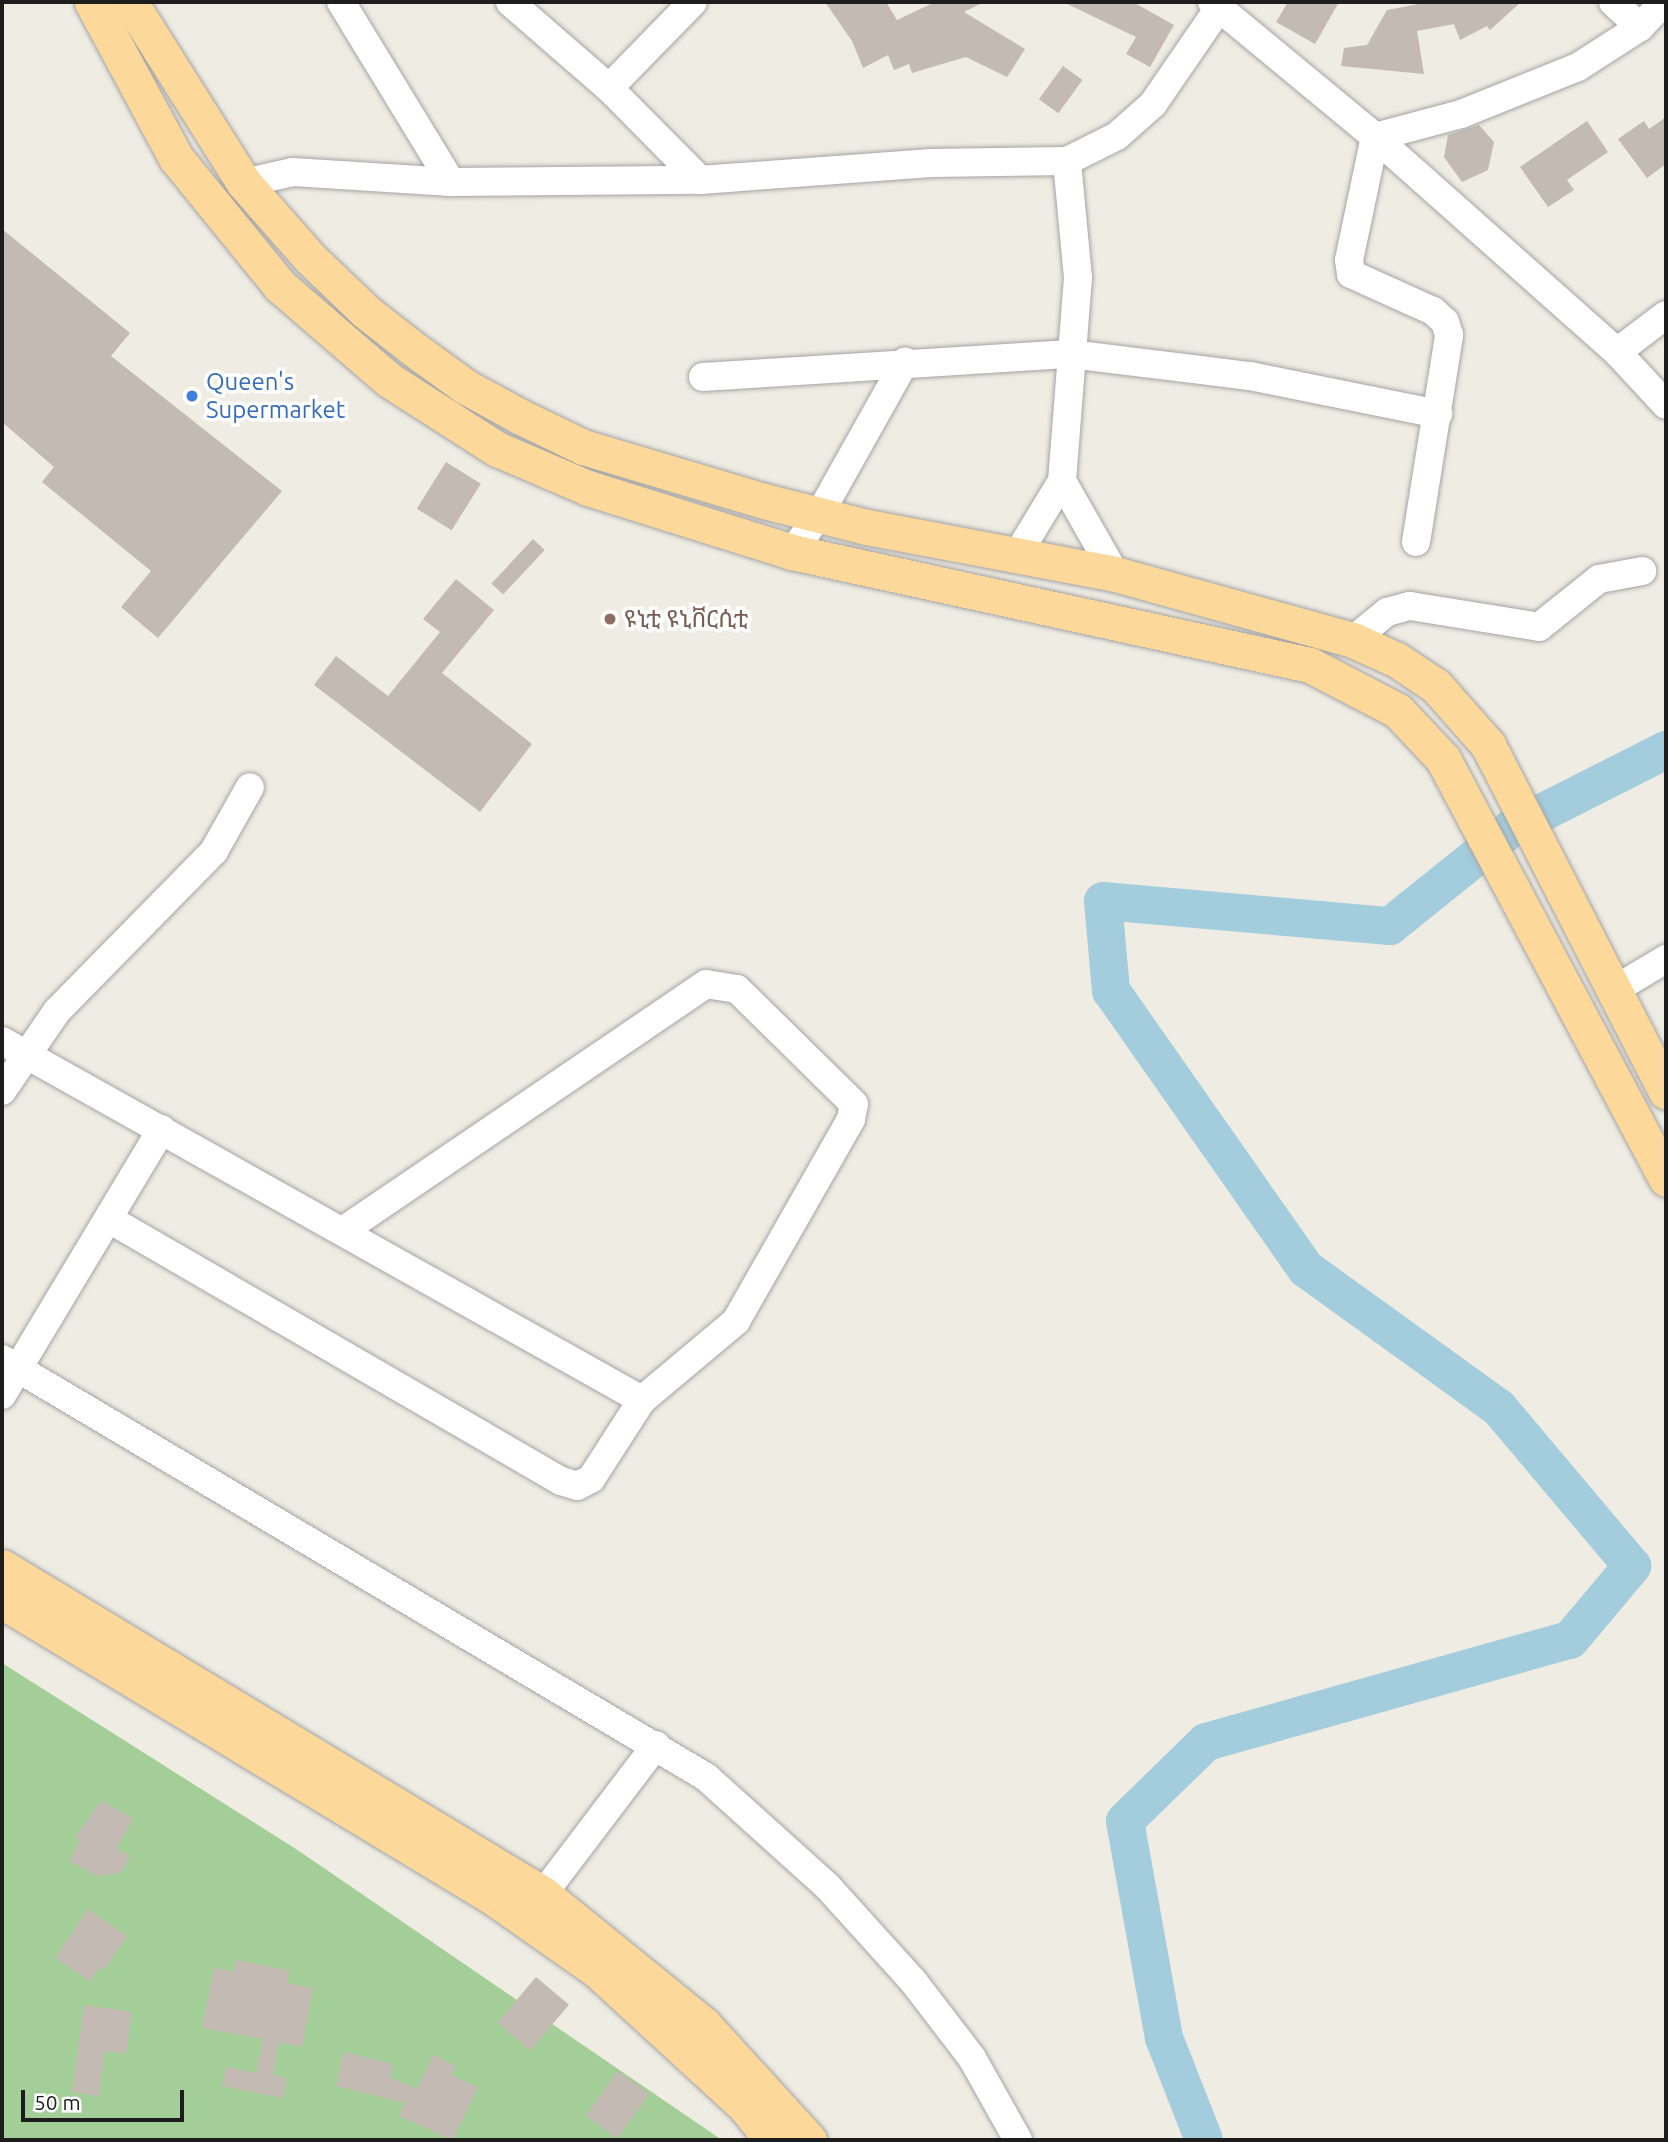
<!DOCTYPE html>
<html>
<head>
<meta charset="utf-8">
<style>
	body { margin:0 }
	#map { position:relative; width:1668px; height:2142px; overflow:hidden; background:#efece3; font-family:Ubuntu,"Noto Sans Ethiopic",sans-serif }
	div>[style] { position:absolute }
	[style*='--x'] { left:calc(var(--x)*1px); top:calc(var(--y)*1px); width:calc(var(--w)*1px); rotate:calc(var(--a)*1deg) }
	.forest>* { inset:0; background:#a4ce98 }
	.river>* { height:38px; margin:-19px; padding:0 19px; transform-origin:19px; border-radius:19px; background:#a3ccdd }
	.building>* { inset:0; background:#c3bab3; transform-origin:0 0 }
	.roads { filter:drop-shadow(0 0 2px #a4a4a4) drop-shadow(0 0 2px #a4a4a4) }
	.minor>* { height:28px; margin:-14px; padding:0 14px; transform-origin:14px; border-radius:14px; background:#fff }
	.major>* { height:35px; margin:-17.5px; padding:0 17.5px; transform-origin:17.5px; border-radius:17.5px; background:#fcd89b }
	.dots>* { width:19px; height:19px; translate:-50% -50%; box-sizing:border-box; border:4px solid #fff; border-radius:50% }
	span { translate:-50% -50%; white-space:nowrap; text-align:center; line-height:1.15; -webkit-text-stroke:7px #fff; paint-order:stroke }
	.shop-label { font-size:24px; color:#366cbe }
	.left { translate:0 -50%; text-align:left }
	.education-label { font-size:24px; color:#785e54 }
	.frame { position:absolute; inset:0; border:4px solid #1d1d1d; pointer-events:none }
	.scale { position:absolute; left:21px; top:2090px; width:163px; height:32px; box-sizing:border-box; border:4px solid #1d1d1d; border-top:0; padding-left:9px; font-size:21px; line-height:24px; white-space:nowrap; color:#1d1d1d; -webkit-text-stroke:5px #fff; paint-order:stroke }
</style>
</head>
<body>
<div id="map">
	<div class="forest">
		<div style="clip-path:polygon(2px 1663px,296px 1849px,722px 2140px,2px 2140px)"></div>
	</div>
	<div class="river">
		<div style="--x:1204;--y:2140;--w:110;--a:-111.4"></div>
		<div style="--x:1164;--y:2038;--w:220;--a:-100.2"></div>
		<div style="--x:1125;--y:1821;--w:113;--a:-44.3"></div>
		<div style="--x:1206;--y:1742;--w:378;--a:-15.7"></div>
		<div style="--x:1570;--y:1640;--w:97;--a:-50"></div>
		<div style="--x:1632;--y:1566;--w:207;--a:-130.1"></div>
		<div style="--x:1499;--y:1408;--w:238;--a:-144.2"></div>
		<div style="--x:1306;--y:1269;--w:340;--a:-125"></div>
		<div style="--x:1111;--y:991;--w:90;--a:-95.1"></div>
		<div style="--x:1103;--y:901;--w:288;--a:5"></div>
		<div style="--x:1390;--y:926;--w:156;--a:-38.8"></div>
		<div style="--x:1512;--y:828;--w:173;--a:-26.9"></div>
	</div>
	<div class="building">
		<div style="clip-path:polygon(825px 2px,886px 2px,897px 20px,935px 2px,984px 2px,964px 12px,1025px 49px,1007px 77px,966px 57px,912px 73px,909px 64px,894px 70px,888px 55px,863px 68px,852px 41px)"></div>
		<div style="clip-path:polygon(1063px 2px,1133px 2px,1174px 25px,1150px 67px,1126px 54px,1136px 37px)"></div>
		<div style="clip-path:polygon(1288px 2px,1339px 2px,1315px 44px,1276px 22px)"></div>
		<div style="clip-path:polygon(1429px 2px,1521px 2px,1490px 30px,1487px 26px,1460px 40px,1454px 24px,1417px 31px,1424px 74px,1341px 66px,1344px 48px,1367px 45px,1387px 10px)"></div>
		<div style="left:1063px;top:66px;width:24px;height:41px;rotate:36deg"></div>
		<div style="clip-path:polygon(1666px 117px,1666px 164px,1647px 178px,1618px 139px,1644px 121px,1649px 129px)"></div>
		<div style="clip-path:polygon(1587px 121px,1608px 152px,1567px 180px,1574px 190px,1548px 207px,1520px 167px)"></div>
		<div style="clip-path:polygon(1479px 125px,1494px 142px,1488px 170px,1462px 182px,1444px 157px,1448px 135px)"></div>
		<div style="clip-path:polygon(2px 229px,130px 333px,111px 356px,282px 491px,158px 638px,121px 607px,151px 571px,42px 482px,54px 467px,2px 422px)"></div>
		<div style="left:446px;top:462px;width:41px;height:55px;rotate:32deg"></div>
		<div style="left:533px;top:539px;width:16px;height:61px;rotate:43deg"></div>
		<div style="clip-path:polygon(456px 579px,494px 610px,442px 673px,532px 744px,480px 812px,314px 685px,336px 656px,388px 696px,440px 632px,423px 619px)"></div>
		<div style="clip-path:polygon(101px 1801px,133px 1818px,117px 1849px,130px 1856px,121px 1873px,97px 1876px,69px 1861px,80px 1840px,75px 1837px)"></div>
		<div style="clip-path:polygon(88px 1909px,127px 1936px,104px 1970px,100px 1967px,90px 1981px,55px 1958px)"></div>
		<div style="clip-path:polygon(236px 1960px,289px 1970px,287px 1983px,313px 1988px,302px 2047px,279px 2042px,273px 2075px,287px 2078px,283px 2098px,222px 2086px,226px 2067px,256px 2073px,263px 2039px,202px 2028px,214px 1968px,234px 1972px)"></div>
		<div style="left:536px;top:1977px;width:43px;height:60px;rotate:40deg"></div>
		<div style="clip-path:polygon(84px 2005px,132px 2012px,126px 2054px,105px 2051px,99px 2096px,72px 2092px)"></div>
		<div style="clip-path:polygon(344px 2052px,393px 2064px,390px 2077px,417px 2089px,433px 2055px,456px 2066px,452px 2075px,478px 2087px,453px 2140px,399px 2116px,405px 2103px,336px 2086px)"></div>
		<div style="left:618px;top:2071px;width:39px;height:55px;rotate:36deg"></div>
	</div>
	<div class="roads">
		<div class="minor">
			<div style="--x:341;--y:2;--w:211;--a:58.6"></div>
			<div style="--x:510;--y:2;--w:131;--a:41"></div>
			<div style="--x:609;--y:88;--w:129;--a:45.3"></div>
			<div style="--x:1212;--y:2;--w:212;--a:39.6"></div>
			<div style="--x:1375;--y:137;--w:324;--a:41.6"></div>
			<div style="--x:1617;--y:352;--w:72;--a:47.2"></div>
			<div style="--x:1613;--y:2;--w:37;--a:43"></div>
			<div style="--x:609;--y:88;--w:120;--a:-45.7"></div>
			<div style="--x:244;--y:183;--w:50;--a:-12.7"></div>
			<div style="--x:293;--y:172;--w:158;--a:3.6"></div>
			<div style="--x:451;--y:182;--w:249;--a:-0.5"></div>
			<div style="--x:700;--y:180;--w:232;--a:-4.2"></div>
			<div style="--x:931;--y:163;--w:136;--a:-0.8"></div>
			<div style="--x:1617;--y:352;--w:61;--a:-37.1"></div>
			<div style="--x:703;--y:377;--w:368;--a:-3.6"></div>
			<div style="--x:1070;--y:354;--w:181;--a:7"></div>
			<div style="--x:1250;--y:376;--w:192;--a:11.4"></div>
			<div style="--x:1062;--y:481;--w:107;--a:60.3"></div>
			<div style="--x:1416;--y:542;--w:210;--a:-80.9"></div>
			<div style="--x:1449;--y:335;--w:14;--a:-107"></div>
			<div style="--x:1445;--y:322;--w:16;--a:-137"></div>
			<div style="--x:1433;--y:311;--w:90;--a:-155.7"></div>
			<div style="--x:1351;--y:274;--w:14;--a:-98"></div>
			<div style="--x:1349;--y:260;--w:126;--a:-78.1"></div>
			<div style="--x:1375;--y:137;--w:89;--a:-15"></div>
			<div style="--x:1461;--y:114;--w:126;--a:-21.9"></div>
			<div style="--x:1578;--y:67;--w:74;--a:-32.8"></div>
			<div style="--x:1640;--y:27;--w:35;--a:-46"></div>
			<div style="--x:792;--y:552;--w:46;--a:-53.9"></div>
			<div style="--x:819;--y:515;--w:176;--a:-60.7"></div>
			<div style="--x:1017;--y:555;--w:87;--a:-58.7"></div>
			<div style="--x:1062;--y:481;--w:204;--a:-85.5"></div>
			<div style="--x:1078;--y:278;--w:118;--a:-95.4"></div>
			<div style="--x:1067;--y:161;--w:56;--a:-26.6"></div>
			<div style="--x:1117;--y:136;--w:48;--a:-41.6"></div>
			<div style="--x:1153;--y:104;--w:116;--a:-55.5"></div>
			<div style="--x:1353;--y:640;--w:44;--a:-39.5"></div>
			<div style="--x:1387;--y:612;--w:24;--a:-15"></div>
			<div style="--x:1410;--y:606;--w:131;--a:9.2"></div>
			<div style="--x:1539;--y:627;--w:77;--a:-38.7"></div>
			<div style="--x:1599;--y:579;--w:44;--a:-10.5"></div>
			<div style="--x:1614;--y:990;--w:61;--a:-30.8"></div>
			<div style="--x:2;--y:1041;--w:734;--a:29.29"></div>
			<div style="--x:2;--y:1091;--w:97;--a:-55.5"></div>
			<div style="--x:57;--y:1011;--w:224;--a:-45.5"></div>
			<div style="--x:214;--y:851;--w:73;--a:-60.6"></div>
			<div style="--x:109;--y:1219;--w:522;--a:30.1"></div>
			<div style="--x:561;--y:1481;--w:17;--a:17"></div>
			<div style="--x:577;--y:1486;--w:16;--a:-27"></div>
			<div style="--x:591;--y:1479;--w:94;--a:-57.2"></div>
			<div style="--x:642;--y:1400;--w:123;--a:-40"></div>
			<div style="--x:736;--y:1321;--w:232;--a:-60.3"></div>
			<div style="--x:851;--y:1119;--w:15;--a:-79"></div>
			<div style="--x:854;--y:1104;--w:164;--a:-135.5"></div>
			<div style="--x:737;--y:989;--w:31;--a:-171"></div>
			<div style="--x:706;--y:984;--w:438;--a:145.8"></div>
			<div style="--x:2;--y:1359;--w:819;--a:30.7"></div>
			<div style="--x:706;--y:1777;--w:164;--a:42"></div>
			<div style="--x:828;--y:1887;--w:127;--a:47.9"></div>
			<div style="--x:913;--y:1981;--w:97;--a:52.5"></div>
			<div style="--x:972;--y:2058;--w:94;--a:60.7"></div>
			<div style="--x:2;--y:1395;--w:310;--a:-59"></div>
			<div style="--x:543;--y:1894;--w:187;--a:-52.8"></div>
		</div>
		<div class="major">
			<div style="--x:92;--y:2;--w:177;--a:61.7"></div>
			<div style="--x:176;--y:158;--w:165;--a:50.9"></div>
			<div style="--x:280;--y:286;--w:144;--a:40.8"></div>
			<div style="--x:389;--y:380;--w:128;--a:32.6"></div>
			<div style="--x:497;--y:449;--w:99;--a:23.2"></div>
			<div style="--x:588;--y:488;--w:214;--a:17.4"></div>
			<div style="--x:792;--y:552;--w:530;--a:12.31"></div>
			<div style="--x:1310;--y:665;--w:99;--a:27.6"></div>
			<div style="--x:1398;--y:711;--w:66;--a:46.8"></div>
			<div style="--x:1443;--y:759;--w:476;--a:62"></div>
			<div style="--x:130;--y:2;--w:214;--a:57.8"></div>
			<div style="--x:244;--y:183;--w:100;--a:48.7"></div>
			<div style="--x:310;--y:258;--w:76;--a:43.9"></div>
			<div style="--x:365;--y:311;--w:63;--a:38"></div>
			<div style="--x:415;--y:350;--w:63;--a:36"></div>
			<div style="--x:466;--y:387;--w:63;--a:28.6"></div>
			<div style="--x:521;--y:417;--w:69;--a:25.8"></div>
			<div style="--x:583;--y:447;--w:189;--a:16.6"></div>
			<div style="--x:764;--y:501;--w:106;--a:14.2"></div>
			<div style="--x:867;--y:527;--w:252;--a:10.7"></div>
			<div style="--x:1115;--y:574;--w:247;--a:15.5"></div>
			<div style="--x:1353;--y:640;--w:48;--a:24.4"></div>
			<div style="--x:1397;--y:660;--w:47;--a:33.7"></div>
			<div style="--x:1436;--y:686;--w:79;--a:48.6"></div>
			<div style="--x:1488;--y:745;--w:390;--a:62.8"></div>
			<div style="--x:2;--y:1567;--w:632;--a:31.15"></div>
			<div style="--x:543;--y:1894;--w:208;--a:39.1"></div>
			<div style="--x:704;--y:2025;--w:156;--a:47.6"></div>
			<div style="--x:2;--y:1601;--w:571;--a:31.1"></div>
			<div style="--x:491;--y:1896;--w:131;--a:35"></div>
			<div style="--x:598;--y:1971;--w:200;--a:42.6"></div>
			<div style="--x:745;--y:2106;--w:43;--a:51.5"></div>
		</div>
	</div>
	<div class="dots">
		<div style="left:192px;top:396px;background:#3f7fe0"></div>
		<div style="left:610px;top:619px;background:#8d6e63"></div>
	</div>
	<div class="shop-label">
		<span class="left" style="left:206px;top:396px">Queen's<br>Supermarket</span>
	</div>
	<div class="education-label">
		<span class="left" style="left:624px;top:619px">ዩኒቲ ዩኒቨርሲቲ</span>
	</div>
	<div class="frame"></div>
	<div class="scale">50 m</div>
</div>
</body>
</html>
